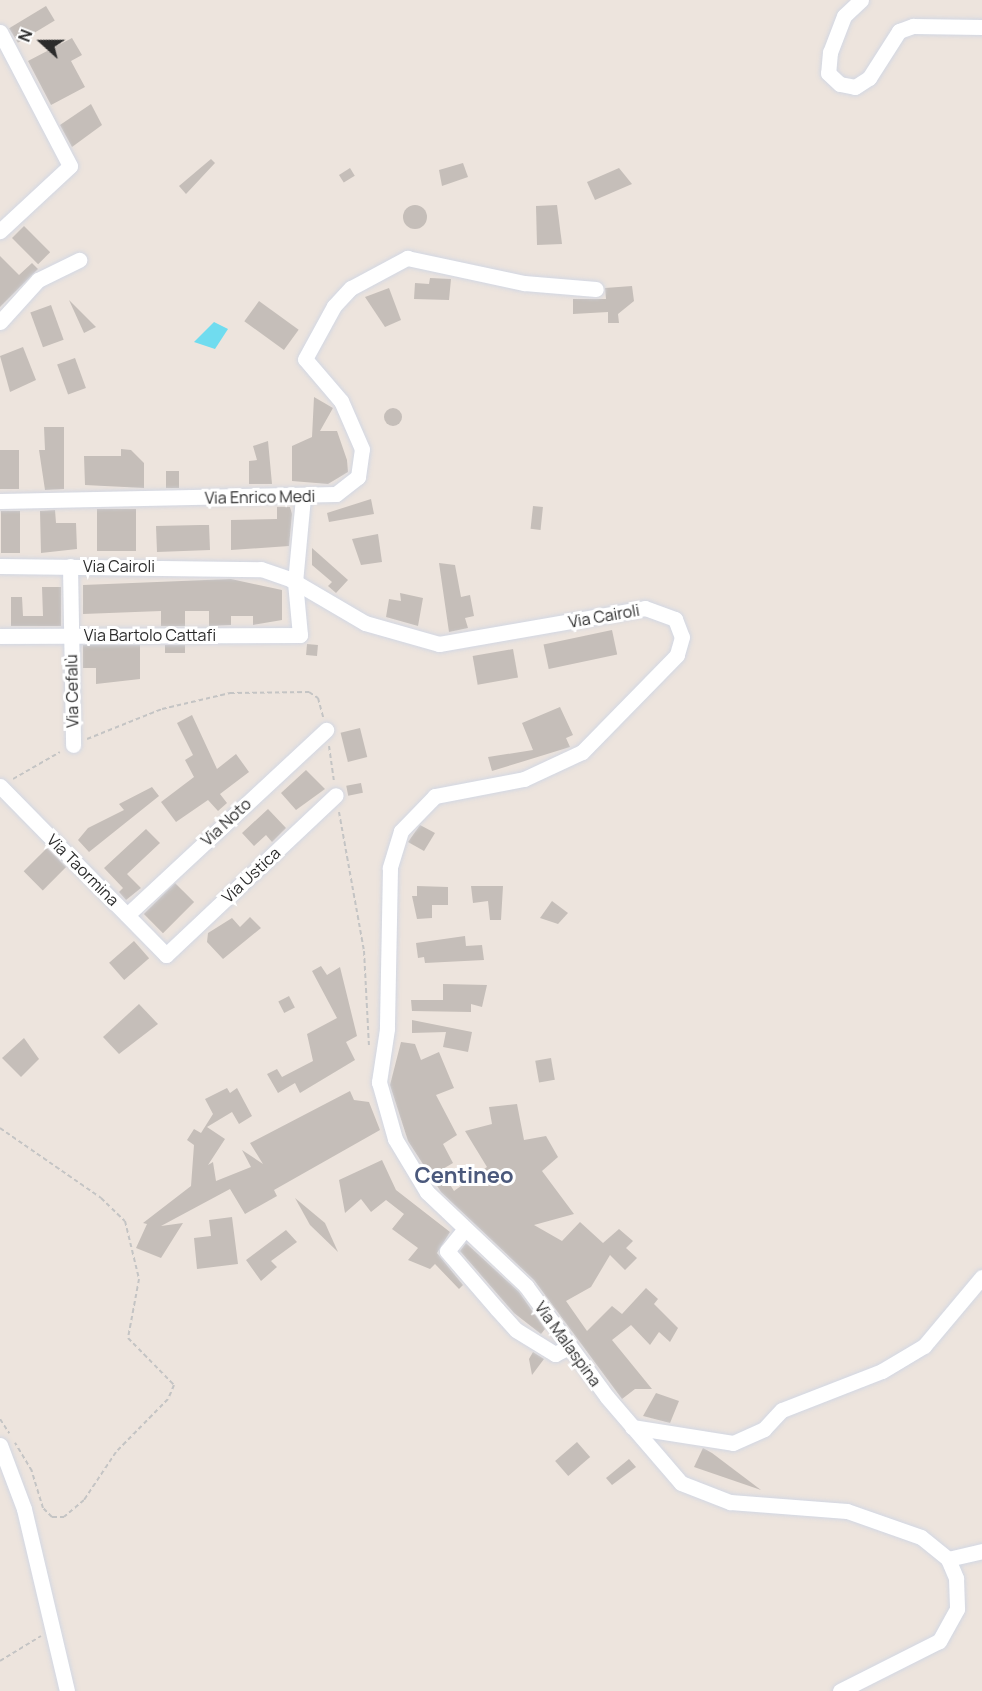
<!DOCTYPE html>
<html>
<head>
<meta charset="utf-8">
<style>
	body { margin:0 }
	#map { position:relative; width:982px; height:1691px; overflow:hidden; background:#ede4dd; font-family:Manrope,sans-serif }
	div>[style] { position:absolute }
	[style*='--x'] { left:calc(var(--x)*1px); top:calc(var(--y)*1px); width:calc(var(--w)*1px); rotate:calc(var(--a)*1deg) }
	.water>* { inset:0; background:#70dcef }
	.building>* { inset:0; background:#c5beb9; transform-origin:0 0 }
	.round { border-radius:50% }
	.path>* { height:2px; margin-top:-1px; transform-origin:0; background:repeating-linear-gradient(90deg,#c4c4c4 0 4.5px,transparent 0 7.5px) }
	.roads { filter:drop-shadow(0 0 2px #d2d7e3) drop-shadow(0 0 2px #d2d7e3) }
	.minor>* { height:15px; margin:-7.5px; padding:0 7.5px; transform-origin:7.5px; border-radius:7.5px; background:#fff }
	span { translate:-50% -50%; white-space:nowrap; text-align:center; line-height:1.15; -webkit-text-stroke:6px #fff; paint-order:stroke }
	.street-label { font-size:16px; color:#2b2b2b }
	.district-label { font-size:22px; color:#4b597c; font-weight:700 }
	.north { position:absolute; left:12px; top:12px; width:60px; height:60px; -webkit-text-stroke:4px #fff; paint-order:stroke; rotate:291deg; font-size:16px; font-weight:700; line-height:24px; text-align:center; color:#2b2b2b }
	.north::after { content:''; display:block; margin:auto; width:21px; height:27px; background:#2b2b2b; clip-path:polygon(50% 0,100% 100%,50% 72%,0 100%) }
</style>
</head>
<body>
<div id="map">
	<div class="water">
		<div style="clip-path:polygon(214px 322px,228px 329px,215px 349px,194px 342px)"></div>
	</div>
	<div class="building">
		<div style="left:46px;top:6px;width:17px;height:43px;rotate:59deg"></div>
		<div style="clip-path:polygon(72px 38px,82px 55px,71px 61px,85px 87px,51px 105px,28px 61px)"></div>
		<div style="clip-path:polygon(91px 104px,102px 125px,72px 147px,60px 125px)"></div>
		<div style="clip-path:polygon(211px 159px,215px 163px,186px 194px,179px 186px)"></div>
		<div style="clip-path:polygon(463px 163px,468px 177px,442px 186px,439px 170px)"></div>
		<div style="left:350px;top:168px;width:9px;height:13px;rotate:58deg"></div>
		<div style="clip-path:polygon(619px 168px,632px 184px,595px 200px,587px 182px)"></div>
		<div style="clip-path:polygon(557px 205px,562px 244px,537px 245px,536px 206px)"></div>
		<div class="round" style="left:403px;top:205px;width:24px;height:24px"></div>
		<div style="left:24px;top:226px;width:37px;height:17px;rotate:45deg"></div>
		<div style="clip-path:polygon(0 256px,19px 275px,32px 263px,38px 269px,0 307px)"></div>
		<div style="clip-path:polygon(430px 278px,451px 279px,449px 300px,414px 299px,415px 283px,429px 284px)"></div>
		<div style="clip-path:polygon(632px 286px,634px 301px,618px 314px,619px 323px,608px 323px,608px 312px,573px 314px,573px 299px,606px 299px,605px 288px)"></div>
		<div style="clip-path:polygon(389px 288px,401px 320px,385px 327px,365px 297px)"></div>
		<div style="clip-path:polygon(69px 300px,96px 327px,84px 333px)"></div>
		<div style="left:259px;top:301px;width:49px;height:25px;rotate:36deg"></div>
		<div style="left:51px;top:305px;width:37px;height:22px;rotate:70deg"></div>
		<div style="clip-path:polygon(23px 347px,36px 380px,10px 392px,0 356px)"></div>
		<div style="left:75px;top:358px;width:32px;height:19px;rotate:70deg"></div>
		<div style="clip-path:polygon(314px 397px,333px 408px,320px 431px,337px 431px,347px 460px,348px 472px,328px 484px,292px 481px,292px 446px,312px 437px)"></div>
		<div class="round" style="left:384px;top:408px;width:18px;height:18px"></div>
		<div style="clip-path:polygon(44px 427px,64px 427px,64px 489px,45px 490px,39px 450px,45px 450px)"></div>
		<div style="clip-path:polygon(268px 441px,272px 484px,249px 484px,249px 461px,257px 460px,253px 446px)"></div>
		<div style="clip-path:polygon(121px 449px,131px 450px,144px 463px,144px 488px,85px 485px,84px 456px,121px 456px)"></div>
		<div style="left:0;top:450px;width:19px;height:39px"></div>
		<div style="left:166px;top:471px;width:13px;height:17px"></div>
		<div style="clip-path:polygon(371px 499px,374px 514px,329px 522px,327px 513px)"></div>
		<div style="left:533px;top:506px;width:10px;height:23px;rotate:6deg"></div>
		<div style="clip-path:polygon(277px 507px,290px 507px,292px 514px,289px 546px,231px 550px,231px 520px,277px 519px)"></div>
		<div style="left:97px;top:509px;width:39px;height:42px"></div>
		<div style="clip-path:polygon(55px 510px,56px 523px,76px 523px,77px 549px,41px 553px,40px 511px)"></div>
		<div style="left:1px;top:511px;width:19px;height:42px"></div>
		<div style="clip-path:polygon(200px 525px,209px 525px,210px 550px,157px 552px,156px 526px)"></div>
		<div style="clip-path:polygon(378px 534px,382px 562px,361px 565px,352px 539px)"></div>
		<div style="clip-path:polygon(312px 548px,348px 580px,336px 593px,328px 586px,332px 582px,312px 565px)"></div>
		<div style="clip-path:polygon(439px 563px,455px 565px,461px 597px,470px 595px,474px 616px,465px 618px,468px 628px,449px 632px)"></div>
		<div style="clip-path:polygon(231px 579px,282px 590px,282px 620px,253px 625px,253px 616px,231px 616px,231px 625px,209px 626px,209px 611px,185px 611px,185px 626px,161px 626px,161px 611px,83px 614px,83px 585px)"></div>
		<div style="clip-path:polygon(42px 587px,61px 587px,61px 626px,11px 626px,11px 597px,22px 597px,23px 616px,43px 616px)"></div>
		<div style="clip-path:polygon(400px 593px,423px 598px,418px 626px,386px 617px,389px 599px,401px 601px)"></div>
		<div style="left:612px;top:630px;width:25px;height:70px;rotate:78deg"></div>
		<div style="left:307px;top:644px;width:11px;height:11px;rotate:5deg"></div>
		<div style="clip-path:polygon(83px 645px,140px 645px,140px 679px,96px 684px,96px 668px,83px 668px)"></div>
		<div style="left:165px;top:645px;width:20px;height:8px"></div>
		<div style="left:513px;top:649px;width:29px;height:41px;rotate:80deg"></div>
		<div style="clip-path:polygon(560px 707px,573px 735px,566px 738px,570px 747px,492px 771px,488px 757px,533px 750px,522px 723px)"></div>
		<div style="clip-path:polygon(192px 715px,217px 769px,236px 754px,249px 772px,220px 794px,227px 803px,218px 811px,208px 800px,176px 822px,161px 802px,194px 777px,185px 760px,193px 755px,177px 723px)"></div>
		<div style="left:360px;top:728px;width:30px;height:20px;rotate:76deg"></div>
		<div style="clip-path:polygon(306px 770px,325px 789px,296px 810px,281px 793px)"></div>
		<div style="left:361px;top:783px;width:10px;height:15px;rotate:79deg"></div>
		<div style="clip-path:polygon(152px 787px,159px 796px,89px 852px,78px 840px,88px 828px,124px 810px,119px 804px)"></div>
		<div style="clip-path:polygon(268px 809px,286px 828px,272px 842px,266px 835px,254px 846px,242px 833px)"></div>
		<div style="clip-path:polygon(420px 825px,435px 833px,424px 851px,408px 842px)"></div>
		<div style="clip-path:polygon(146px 829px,160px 843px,127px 874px,141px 888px,126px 900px,119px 892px,123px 888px,104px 868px)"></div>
		<div style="left:47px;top:848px;width:27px;height:33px;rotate:45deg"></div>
		<div style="left:175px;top:883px;width:27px;height:44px;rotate:45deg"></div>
		<div style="clip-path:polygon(417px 886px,448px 887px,448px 905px,432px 905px,432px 918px,417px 919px,412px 896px,417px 896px)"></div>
		<div style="clip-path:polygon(471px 886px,503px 886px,501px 920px,490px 920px,488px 901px,473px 903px)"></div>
		<div style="clip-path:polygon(552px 901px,568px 913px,558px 924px,540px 918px)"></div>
		<div style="clip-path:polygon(250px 917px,261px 928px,223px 959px,207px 942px,208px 933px,232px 918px,240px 927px)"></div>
		<div style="clip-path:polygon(465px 936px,466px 946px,482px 945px,484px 960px,425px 963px,424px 957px,418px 958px,416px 943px)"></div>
		<div style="left:134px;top:941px;width:23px;height:33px;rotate:49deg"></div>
		<div style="clip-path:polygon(321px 966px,327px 975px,340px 967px,357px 1036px,346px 1042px,355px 1060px,300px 1093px,295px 1083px,278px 1093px,267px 1074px,277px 1069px,282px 1077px,313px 1061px,307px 1034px,337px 1018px,312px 971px)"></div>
		<div style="clip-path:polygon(443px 984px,487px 985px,482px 1007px,471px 1004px,471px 1012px,412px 1011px,411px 1000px,443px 1000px)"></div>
		<div style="left:289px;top:996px;width:13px;height:12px;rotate:63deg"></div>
		<div style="clip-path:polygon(139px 1004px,158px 1024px,119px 1054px,103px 1037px)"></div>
		<div style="clip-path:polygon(412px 1020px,472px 1032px,468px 1052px,443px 1047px,446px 1032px,412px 1033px)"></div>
		<div style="clip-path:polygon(24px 1038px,39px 1059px,21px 1077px,2px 1058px)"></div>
		<div style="clip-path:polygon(401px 1042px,415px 1044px,421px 1060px,439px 1052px,454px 1088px,436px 1095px,457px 1135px,443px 1144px,453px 1163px,441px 1170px,454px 1191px,487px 1167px,465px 1131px,492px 1124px,489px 1107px,517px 1104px,524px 1140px,546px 1136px,558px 1157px,542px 1171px,574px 1214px,534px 1225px,562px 1241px,580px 1222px,603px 1243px,619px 1229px,633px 1241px,626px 1248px,637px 1258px,625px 1270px,610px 1255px,591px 1287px,566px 1301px,587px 1331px,612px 1306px,622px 1314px,646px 1288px,658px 1299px,654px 1304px,678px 1328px,670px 1342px,659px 1332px,650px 1345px,631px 1325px,612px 1340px,652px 1389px,635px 1389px,622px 1399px,534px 1280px,441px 1192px,408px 1141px,390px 1085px)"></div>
		<div style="left:551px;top:1058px;width:22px;height:16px;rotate:80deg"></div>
		<div style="clip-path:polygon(227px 1088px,230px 1093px,237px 1088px,252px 1116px,239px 1124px,232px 1112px,207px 1127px,225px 1139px,208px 1165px,213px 1162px,216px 1181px,251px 1167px,242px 1150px,263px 1164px,250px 1143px,350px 1091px,354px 1100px,369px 1102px,380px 1130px,274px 1190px,277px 1196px,245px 1214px,230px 1189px,161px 1226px,183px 1223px,161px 1258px,136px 1248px,147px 1224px,143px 1223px,191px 1186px,194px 1145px,187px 1140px,194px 1129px,201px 1133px,213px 1114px,205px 1099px)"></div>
		<div style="clip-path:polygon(382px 1160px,396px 1190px,450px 1232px,437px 1253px,463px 1285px,459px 1289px,435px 1264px,430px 1269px,408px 1260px,418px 1248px,392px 1229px,404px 1214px,386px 1200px,371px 1212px,361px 1199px,345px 1213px,339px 1180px)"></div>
		<div style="clip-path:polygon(295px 1198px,325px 1223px,338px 1252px,310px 1225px)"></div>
		<div style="clip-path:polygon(232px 1217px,238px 1264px,197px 1269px,194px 1238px,211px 1236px,209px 1220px)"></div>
		<div style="clip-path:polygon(286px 1230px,297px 1242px,271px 1261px,277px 1267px,261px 1281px,246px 1260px)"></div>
		<div style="clip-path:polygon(466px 1243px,519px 1292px,545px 1329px,541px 1334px,514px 1313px,460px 1251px)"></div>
		<div style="clip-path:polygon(533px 1352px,544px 1359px,532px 1375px,529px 1359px)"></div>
		<div style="clip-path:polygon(656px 1393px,679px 1401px,670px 1423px,643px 1416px)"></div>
		<div style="left:577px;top:1442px;width:20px;height:29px;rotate:49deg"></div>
		<div style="clip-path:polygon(703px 1448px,712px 1453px,761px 1490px,694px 1467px)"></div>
		<div style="clip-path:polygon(629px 1459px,636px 1467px,612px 1485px,606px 1478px)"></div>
	</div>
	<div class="path">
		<div style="--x:87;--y:739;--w:81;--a:-21.8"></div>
		<div style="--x:162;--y:709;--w:70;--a:-13.2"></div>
		<div style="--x:230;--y:693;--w:79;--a:-0.7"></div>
		<div style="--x:309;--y:692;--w:11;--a:34"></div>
		<div style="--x:318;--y:698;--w:20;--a:75"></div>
		<div style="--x:329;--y:746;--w:36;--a:82"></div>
		<div style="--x:13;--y:779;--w:54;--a:-29.9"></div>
		<div style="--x:339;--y:812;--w:141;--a:79.8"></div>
		<div style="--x:364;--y:951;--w:95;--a:87"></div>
		<div style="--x:0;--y:1128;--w:123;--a:34.7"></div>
		<div style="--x:101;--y:1198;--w:33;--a:44"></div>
		<div style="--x:125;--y:1221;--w:60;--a:76.4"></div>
		<div style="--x:139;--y:1279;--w:60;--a:100.6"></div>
		<div style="--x:128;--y:1338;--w:66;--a:45.6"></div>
		<div style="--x:174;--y:1385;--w:15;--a:113"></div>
		<div style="--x:168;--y:1399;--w:74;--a:134.5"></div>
		<div style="--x:116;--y:1452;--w:58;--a:123.7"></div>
		<div style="--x:84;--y:1500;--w:26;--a:140"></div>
		<div style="--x:64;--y:1517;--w:12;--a:180"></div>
		<div style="--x:52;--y:1517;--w:13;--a:-135"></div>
		<div style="--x:43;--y:1508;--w:39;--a:-107"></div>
		<div style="--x:32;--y:1471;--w:33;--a:-121"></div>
		<div style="--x:0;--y:1419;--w:17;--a:57"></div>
		<div style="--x:0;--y:1661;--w:48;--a:-31.4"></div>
	</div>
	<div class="roads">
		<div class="minor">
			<div style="--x:861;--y:0;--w:23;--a:137"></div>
			<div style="--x:844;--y:16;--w:39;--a:111"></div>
			<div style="--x:830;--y:52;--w:21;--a:95"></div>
			<div style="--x:828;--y:73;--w:16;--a:43"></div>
			<div style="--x:840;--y:84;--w:15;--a:11"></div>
			<div style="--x:855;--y:87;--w:17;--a:-33"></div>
			<div style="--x:869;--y:78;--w:56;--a:-57.4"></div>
			<div style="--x:899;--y:31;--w:15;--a:-20"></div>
			<div style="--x:913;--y:26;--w:69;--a:0.8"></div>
			<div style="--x:0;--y:32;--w:151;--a:62.4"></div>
			<div style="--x:70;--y:166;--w:96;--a:137.1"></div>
			<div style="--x:0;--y:322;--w:57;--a:-47.9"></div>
			<div style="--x:38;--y:280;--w:46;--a:-26"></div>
			<div style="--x:0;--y:501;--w:336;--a:-1.2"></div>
			<div style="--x:336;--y:494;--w:28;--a:-38"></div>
			<div style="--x:358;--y:477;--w:28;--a:-82"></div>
			<div style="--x:362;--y:449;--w:52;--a:-113.6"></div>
			<div style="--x:341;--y:401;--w:55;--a:-130.6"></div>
			<div style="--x:305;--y:359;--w:60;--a:-61.3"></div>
			<div style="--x:334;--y:306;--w:25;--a:-47"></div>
			<div style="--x:351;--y:288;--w:64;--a:-28.2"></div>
			<div style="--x:407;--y:258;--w:120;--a:12.1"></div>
			<div style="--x:524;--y:283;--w:72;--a:4.8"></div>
			<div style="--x:0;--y:566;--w:261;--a:0.7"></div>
			<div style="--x:261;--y:569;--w:31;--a:19"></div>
			<div style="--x:290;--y:579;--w:87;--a:30.4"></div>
			<div style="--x:365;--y:623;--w:77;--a:15.8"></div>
			<div style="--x:439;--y:644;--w:209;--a:-9.9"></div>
			<div style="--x:645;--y:608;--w:32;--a:20"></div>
			<div style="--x:675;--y:619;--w:19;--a:69"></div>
			<div style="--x:682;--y:637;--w:19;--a:106"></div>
			<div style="--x:677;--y:655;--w:136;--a:134.4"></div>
			<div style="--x:582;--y:752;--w:64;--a:155"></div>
			<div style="--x:524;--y:779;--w:91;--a:169.2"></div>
			<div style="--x:435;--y:796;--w:49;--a:134.2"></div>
			<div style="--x:401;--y:831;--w:39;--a:107"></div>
			<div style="--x:390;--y:868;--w:161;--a:91.1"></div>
			<div style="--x:387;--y:1029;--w:54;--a:98.6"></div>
			<div style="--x:379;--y:1082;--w:59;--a:74.3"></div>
			<div style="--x:395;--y:1139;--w:62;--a:58.9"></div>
			<div style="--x:427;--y:1192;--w:137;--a:43.5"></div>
			<div style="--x:526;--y:1286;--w:137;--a:53.9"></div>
			<div style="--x:607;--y:1397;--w:113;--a:49.3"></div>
			<div style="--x:681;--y:1483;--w:53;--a:21.2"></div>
			<div style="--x:730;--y:1502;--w:117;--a:4.4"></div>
			<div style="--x:847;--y:1511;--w:78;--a:19.4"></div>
			<div style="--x:921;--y:1537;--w:35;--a:39"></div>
			<div style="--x:948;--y:1559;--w:21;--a:67"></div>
			<div style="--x:956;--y:1578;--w:31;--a:88"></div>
			<div style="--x:957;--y:1609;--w:37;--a:119"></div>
			<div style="--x:939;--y:1641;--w:111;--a:153.2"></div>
			<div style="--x:70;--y:566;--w:179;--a:89"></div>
			<div style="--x:0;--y:636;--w:300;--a:-0.2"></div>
			<div style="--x:300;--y:635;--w:53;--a:-95.4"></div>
			<div style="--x:295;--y:582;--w:85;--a:-84.6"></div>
			<div style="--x:0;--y:786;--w:237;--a:45.5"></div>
			<div style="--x:166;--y:955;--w:233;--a:-43.3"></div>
			<div style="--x:127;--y:915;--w:272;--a:-42.9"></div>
			<div style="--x:464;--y:1230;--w:27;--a:129"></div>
			<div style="--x:447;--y:1251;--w:77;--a:49.2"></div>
			<div style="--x:497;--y:1309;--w:28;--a:48"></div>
			<div style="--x:516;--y:1330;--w:46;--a:31.6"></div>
			<div style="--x:555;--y:1354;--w:16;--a:-27"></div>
			<div style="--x:632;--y:1427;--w:102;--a:9"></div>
			<div style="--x:733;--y:1443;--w:34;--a:-24"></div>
			<div style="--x:764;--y:1429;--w:26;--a:-47"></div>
			<div style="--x:782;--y:1410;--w:107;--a:-21.3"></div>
			<div style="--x:882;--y:1371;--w:49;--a:-30.8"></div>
			<div style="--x:924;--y:1346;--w:90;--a:-50"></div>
			<div style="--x:0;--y:1445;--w:68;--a:69.4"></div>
			<div style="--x:24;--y:1509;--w:187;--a:76.7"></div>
			<div style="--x:948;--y:1559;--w:35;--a:-13"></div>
		</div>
	</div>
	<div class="street-label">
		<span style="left:260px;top:497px;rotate:-1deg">Via Enrico Medi</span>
		<span style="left:119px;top:566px">Via Cairoli</span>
		<span style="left:604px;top:616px;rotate:-10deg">Via Cairoli</span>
		<span style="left:150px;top:635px">Via Bartolo Cattafi</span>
		<span style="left:72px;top:691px;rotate:-91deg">Via Cefalù</span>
		<span style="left:226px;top:822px;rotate:-43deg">Via Noto</span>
		<span style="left:83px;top:870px;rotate:45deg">Via Taormina</span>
		<span style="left:251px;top:875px;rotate:-43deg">Via Ustica</span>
		<span style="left:568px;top:1344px;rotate:54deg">Via Malaspina</span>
	</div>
	<div class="district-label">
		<span style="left:464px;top:1176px">Centineo</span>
	</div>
	<div class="north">N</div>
</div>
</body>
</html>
